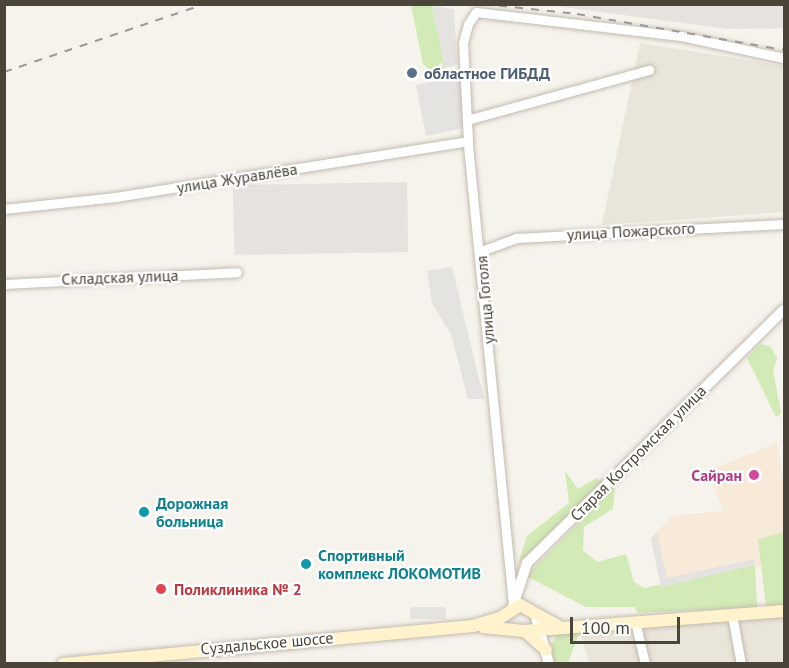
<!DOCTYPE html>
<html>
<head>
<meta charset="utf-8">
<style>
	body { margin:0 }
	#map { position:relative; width:789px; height:668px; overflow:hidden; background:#f6f3ec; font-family:"PT Sans",sans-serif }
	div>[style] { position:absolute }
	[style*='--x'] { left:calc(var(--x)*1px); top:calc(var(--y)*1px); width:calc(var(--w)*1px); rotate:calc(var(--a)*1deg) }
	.residential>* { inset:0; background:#eae5da }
	.commercial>* { inset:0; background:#f7ead8 }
	.industrial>* { inset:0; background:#e6e2dd; transform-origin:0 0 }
	.green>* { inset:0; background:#d2eab5 }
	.parking>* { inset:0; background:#e5e3e0; transform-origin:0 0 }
	.roads { filter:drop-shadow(0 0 2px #c2bbae) drop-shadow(0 0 2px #c2bbae) }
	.minor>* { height:9px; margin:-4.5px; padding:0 4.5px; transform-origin:4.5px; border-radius:4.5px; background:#fff }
	.tertiary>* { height:10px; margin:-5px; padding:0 5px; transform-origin:5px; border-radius:5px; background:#fff }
	.secondary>* { height:12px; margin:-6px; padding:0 6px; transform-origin:6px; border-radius:6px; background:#fff3cd }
	.rail>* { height:2px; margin-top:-1px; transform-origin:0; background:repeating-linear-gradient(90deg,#9a9a9a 0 8px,transparent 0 16px) }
	.dots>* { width:16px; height:16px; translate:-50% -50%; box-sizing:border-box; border:3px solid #fff; border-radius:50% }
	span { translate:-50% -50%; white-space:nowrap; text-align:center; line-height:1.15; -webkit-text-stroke:4.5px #fff; paint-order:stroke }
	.service-label { font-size:16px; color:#4e5e75; font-weight:700 }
	.left { translate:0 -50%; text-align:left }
	.street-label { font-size:16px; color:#4b4439 }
	.hotel-label { font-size:16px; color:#b23c85; font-weight:700 }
	.right { translate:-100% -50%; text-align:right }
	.culture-label { font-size:16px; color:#0d838f; font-weight:700 }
	.health-label { font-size:16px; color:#be3a42; font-weight:700 }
	.frame { position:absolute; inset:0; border:6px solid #4b4439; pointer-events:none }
	.scale { position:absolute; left:570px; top:617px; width:110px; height:27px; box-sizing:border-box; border:3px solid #4b4439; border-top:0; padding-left:8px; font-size:18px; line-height:21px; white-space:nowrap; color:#4b4439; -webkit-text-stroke:4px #fff; paint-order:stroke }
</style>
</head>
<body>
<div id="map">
	<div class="residential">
		<div style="clip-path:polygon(640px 43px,784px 66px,784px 212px,602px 225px)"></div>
		<div style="clip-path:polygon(784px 617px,784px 663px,589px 663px,580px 631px)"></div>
	</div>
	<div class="commercial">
		<div style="clip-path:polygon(777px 443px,784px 484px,784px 562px,661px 587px,651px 539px,672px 516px,723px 511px,708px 471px)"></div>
	</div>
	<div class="industrial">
		<div style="clip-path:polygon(548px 5px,784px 5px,784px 28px,728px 29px)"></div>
		<div style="left:407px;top:182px;width:70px;height:174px;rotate:89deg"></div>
	</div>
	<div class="green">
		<div style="clip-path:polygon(411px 5px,432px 6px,445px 68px,431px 71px,423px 64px)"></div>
		<div style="clip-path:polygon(760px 344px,770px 346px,777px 358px,773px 371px,781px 413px,776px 417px,747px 358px)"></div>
		<div style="clip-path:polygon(565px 471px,578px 489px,596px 478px,604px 482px,518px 564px,527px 536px,569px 503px)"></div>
		<div style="clip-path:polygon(615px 486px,613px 509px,584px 527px,583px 550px,597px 562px,626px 554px,634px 582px,644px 588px,755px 565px,757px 607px,638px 613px,634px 607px,586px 607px,526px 576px)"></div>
		<div style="clip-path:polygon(784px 532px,784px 605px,766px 606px,758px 539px)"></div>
		<div style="clip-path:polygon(586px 632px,578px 636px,568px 663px,554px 663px,551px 645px,558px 633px)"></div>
	</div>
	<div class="parking">
		<div style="clip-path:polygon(432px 6px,454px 9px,457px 65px,445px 68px)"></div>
		<div style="clip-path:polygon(460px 77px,464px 128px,426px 136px,416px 85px)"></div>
		<div style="clip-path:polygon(452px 267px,480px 383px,485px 399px,468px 399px,451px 334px,432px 304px,427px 271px)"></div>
		<div style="clip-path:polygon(657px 532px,667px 578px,754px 559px,755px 565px,661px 587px,651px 539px)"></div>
		<div style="left:446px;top:607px;width:12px;height:36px;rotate:90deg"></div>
	</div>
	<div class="roads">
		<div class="minor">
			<div style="--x:467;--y:120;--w:189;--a:-15.4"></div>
			<div style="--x:4;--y:209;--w:112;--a:-6.2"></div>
			<div style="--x:115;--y:197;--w:357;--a:-9"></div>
			<div style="--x:481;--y:251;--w:37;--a:-20"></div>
			<div style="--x:516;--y:238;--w:268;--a:-3"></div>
			<div style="--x:4;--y:284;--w:233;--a:-2.9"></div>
			<div style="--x:513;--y:604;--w:465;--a:-95.6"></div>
			<div style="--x:468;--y:141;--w:98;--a:-92.9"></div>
			<div style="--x:463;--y:43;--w:20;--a:-75"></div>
			<div style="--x:468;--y:24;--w:14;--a:-56"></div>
			<div style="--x:476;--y:12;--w:206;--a:6.7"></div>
			<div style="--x:681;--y:36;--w:105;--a:12.1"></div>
			<div style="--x:732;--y:615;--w:50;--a:79.6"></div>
			<div style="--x:635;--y:621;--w:44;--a:76.9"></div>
		</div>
		<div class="tertiary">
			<div style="--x:512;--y:609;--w:48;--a:-71.9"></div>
			<div style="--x:527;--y:563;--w:361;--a:-44.6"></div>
			<div style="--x:535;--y:614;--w:52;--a:74.4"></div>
		</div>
		<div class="secondary">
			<div style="--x:483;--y:627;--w:41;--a:5.6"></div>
			<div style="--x:524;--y:631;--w:261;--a:-4.4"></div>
			<div style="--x:525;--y:631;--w:28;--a:42"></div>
			<div style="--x:63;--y:664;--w:412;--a:-5.3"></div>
			<div style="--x:473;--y:626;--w:28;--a:-17"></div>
			<div style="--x:500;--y:618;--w:24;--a:-33"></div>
			<div style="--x:520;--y:605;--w:43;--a:28.9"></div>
		</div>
	</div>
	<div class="rail">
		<div style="--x:483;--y:4;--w:95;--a:6.1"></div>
		<div style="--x:577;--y:14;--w:210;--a:9.9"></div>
		<div style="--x:4;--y:72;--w:212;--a:-18.7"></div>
	</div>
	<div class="dots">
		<div style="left:412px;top:73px;background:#5c6f8a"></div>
		<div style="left:754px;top:475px;background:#d1479c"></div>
		<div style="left:144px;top:512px;background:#0f9aa8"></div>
		<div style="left:306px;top:564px;background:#0f9aa8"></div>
		<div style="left:161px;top:589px;background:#e0444e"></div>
	</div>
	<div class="service-label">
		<span class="left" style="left:424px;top:73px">областное ГИБДД</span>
	</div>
	<div class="street-label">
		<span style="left:237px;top:178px;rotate:-9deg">улица Журавлёва</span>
		<span style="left:631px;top:231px;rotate:-3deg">улица Пожарского</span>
		<span style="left:120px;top:277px;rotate:-2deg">Складская улица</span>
		<span style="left:485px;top:300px;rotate:-95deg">улица Гоголя</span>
		<span style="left:638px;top:453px;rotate:-45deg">Старая Костромская улица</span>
		<span style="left:267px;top:643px;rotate:-5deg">Суздальское шоссе</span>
	</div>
	<div class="hotel-label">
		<span class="right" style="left:742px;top:475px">Сайран</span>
	</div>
	<div class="culture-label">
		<span class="left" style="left:156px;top:512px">Дорожная<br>больница</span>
		<span class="left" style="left:318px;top:564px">Спортивный<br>комплекс ЛОКОМОТИВ</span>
	</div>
	<div class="health-label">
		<span class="left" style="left:174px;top:589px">Поликлиника № 2</span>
	</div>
	<div class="frame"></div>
	<div class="scale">100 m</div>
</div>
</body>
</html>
